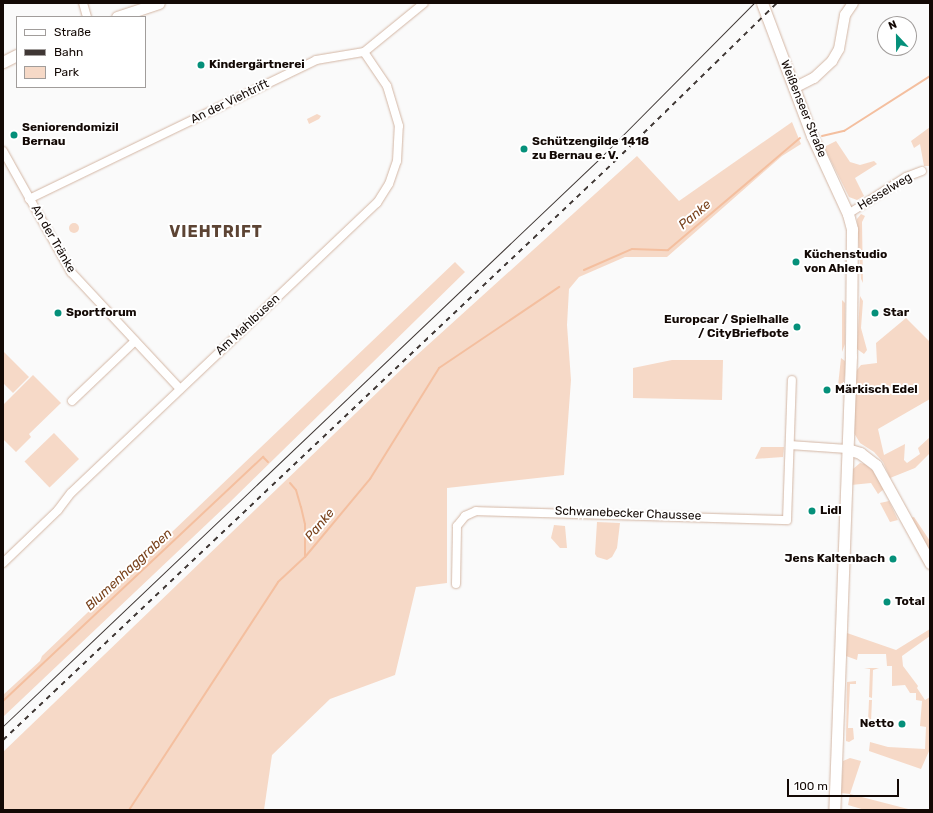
<!DOCTYPE html>
<html>
<head>
<meta charset="utf-8">
<style>
	body { margin:0 }
	#map { position:relative; width:933px; height:813px; overflow:hidden; background:#fafafa; font-family:Rubik,sans-serif }
	div>[style] { position:absolute }
	[style*='--x'] { left:calc(var(--x)*1px); top:calc(var(--y)*1px); width:calc(var(--w)*1px); rotate:calc(var(--a)*1deg) }
	.green>* { inset:0; background:#f6d9c7; transform-origin:0 0 }
	.round { border-radius:50% }
	.stream>* { height:2px; margin:-1px; padding:0 1px; transform-origin:1px; border-radius:1px; background:#f4bf9f }
	.roads { filter:drop-shadow(0 0 1px #d3b6a4) drop-shadow(0 0 1px #d3b6a4) }
	.minor>* { height:8px; margin:-4px; padding:0 4px; transform-origin:4px; border-radius:4px; background:#fff }
	.tertiary>* { height:10px; margin:-5px; padding:0 5px; transform-origin:5px; border-radius:5px; background:#fff }
	.secondary>* { height:11px; margin:-5.5px; padding:0 5.5px; transform-origin:5.5px; border-radius:5.5px; background:#fff }
	.tram>* { height:1px; margin:-0.5px; padding:0 0.5px; transform-origin:0.5px; border-radius:0.5px; background:#3f3734 }
	.rail>* { height:2px; margin-top:-1px; transform-origin:0; background:repeating-linear-gradient(90deg,#3f3734 0 5px,transparent 0 10px) }
	.dots>* { width:11px; height:11px; translate:-50% -50%; box-sizing:border-box; border:2px solid #fff; border-radius:50% }
	span { translate:-50% -50%; white-space:nowrap; text-align:center; line-height:1.15; -webkit-text-stroke:4px #fff; paint-order:stroke }
	.poi-label { font-size:12px; color:#130905; font-weight:700 }
	.left { translate:0 -50%; text-align:left }
	.right { translate:-100% -50%; text-align:right }
	.street-label { font-size:12px; color:#130905 }
	.water-label { font-size:13px; color:#79421c; font-style:italic }
	.district-label { font-size:16px; color:#5d4434; font-weight:700; letter-spacing:1px }
	.frame { position:absolute; inset:0; border:4px solid #130905; pointer-events:none }
	.legend { position:absolute; left:16px; top:16px; width:130px; height:72px; box-sizing:border-box; background:#fff; border:1px solid #a19d9b; margin:0; padding:5px 7px; list-style:none; font-size:12px; color:#130905 }
	.legend li { display:flex; align-items:center; gap:8px; height:20px }
	.legend b { width:20px; border:1px solid #a19d9b }
	.north { position:absolute; left:877px; top:16px; width:40px; height:40px; box-sizing:border-box; background:#fff; border:1px solid #a19d9b; border-radius:50%; rotate:338deg; font-size:11px; font-weight:700; line-height:16px; text-align:center; color:#130905 }
	.north::after { content:''; display:block; margin:auto; width:14px; height:18px; background:#05907a; clip-path:polygon(50% 0,100% 100%,50% 72%,0 100%) }
	.scale { position:absolute; left:787px; top:779px; width:112px; height:18px; box-sizing:border-box; border:2px solid #130905; border-top:0; padding-left:5px; font-size:12px; line-height:14px; white-space:nowrap; color:#130905; -webkit-text-stroke:3px #fff; paint-order:stroke }
</style>
</head>
<body>
<div id="map">
	<div class="green">
		<div style="clip-path:polygon(317px 114px,321px 116px,319px 119px,309px 124px,307px 119px)"></div>
		<div style="clip-path:polygon(792px 122px,801px 144px,782px 156px,667px 257px,625px 257px,579px 277px,569px 289px,567px 325px,571px 380px,564px 475px,447px 488px,447px 583px,416px 587px,395px 675px,330px 699px,272px 755px,264px 810px,3px 810px,3px 752px,407px 364px,637px 156px,679px 201px)"></div>
		<div style="clip-path:polygon(930px 127px,930px 166px,924px 166px,920px 144px,914px 148px,911px 141px)"></div>
		<div style="clip-path:polygon(836px 141px,850px 162px,860px 165px,874px 161px,877px 164px,855px 178px,864px 196px,857px 200px,849px 197px,824px 147px)"></div>
		<div style="clip-path:polygon(861px 214px,865px 216px,862px 222px,863px 283px,861px 279px,857px 219px)"></div>
		<div class="round" style="left:69px;top:223px;width:10px;height:10px"></div>
		<div style="clip-path:polygon(455px 262px,465px 272px,229px 503px,3px 717px,3px 695px,40px 661px,42px 656px)"></div>
		<div style="clip-path:polygon(860px 296px,863px 301px,861px 328px,867px 350px,864px 354px,857px 349px)"></div>
		<div style="clip-path:polygon(842px 300px,845px 303px,845px 344px,842px 352px)"></div>
		<div style="clip-path:polygon(906px 318px,930px 342px,930px 399px,878px 429px,884px 455px,905px 444px,904px 460px,907px 463px,920px 454px,918px 448px,930px 437px,930px 453px,915px 468px,890px 478px,883px 462px,874px 452px,860px 443px,854px 433px,853px 375px,861px 365px,877px 363px,876px 343px)"></div>
		<div style="clip-path:polygon(3px 351px,29px 377px,13px 393px,3px 383px)"></div>
		<div style="clip-path:polygon(841px 358px,845px 361px,845px 374px,843px 388px,837px 395px)"></div>
		<div style="clip-path:polygon(672px 360px,723px 360px,722px 400px,633px 398px,633px 368px)"></div>
		<div style="clip-path:polygon(33px 375px,61px 403px,29px 434px,31px 437px,16px 452px,3px 439px,3px 405px)"></div>
		<div style="left:54px;top:433px;width:36px;height:41px;rotate:46deg"></div>
		<div style="clip-path:polygon(761px 447px,784px 447px,783px 457px,755px 459px)"></div>
		<div style="clip-path:polygon(860px 463px,865px 464px,877px 474px,884px 489px,878px 494px,871px 483px,851px 485px,853px 469px)"></div>
		<div style="clip-path:polygon(889px 501px,898px 520px,890px 522px,880px 503px)"></div>
		<div style="clip-path:polygon(914px 517px,930px 541px,930px 555px,908px 518px)"></div>
		<div style="clip-path:polygon(597px 522px,620px 523px,617px 548px,612px 557px,607px 560px,597px 557px,595px 554px)"></div>
		<div style="clip-path:polygon(554px 525px,565px 526px,567px 548px,560px 548px,551px 538px)"></div>
		<div style="clip-path:polygon(930px 629px,930px 636px,902px 656px,903px 666px,918px 686px,917px 688px,925px 700px,930px 697px,930px 749px,921px 769px,869px 751px,870px 742px,888px 747px,925px 749px,926px 727px,920px 726px,922px 701px,916px 700px,916px 693px,910px 693px,905px 685px,892px 686px,892px 666px,887px 666px,886px 654px,858px 654px,857px 660px,846px 656px,847px 633px,896px 650px)"></div>
		<div style="clip-path:polygon(864px 668px,879px 668px,873px 670px,872px 698px,869px 697px,870px 669px)"></div>
		<div style="clip-path:polygon(856px 681px,856px 684px,850px 684px,848px 728px,853px 728px,854px 739px,849px 742px,846px 741px,847px 682px)"></div>
		<div style="clip-path:polygon(869px 700px,872px 700px,871px 722px,876px 724px,862px 723px,868px 722px)"></div>
		<div style="clip-path:polygon(850px 758px,861px 761px,850px 794px,912px 810px,865px 810px,848px 805px,850px 794px,841px 793px,843px 761px)"></div>
	</div>
	<div class="stream">
		<div style="--x:822;--y:136;--w:23;--a:-13"></div>
		<div style="--x:844;--y:131;--w:102;--a:-32.6"></div>
		<div style="--x:584;--y:270;--w:52;--a:-23.6"></div>
		<div style="--x:632;--y:249;--w:36;--a:2"></div>
		<div style="--x:668;--y:250;--w:173;--a:-40.3"></div>
		<div style="--x:290;--y:483;--w:9;--a:49"></div>
		<div style="--x:296;--y:490;--w:18;--a:74"></div>
		<div style="--x:301;--y:507;--w:17;--a:77"></div>
		<div style="--x:305;--y:524;--w:32;--a:90"></div>
		<div style="--x:3;--y:701;--w:357;--a:-43.2"></div>
		<div style="--x:263;--y:457;--w:7;--a:45"></div>
		<div style="--x:129;--y:810;--w:272;--a:-56.8"></div>
		<div style="--x:278;--y:582;--w:37;--a:-43"></div>
		<div style="--x:305;--y:557;--w:102;--a:-50.2"></div>
		<div style="--x:370;--y:479;--w:131;--a:-58.1"></div>
		<div style="--x:439;--y:368;--w:145;--a:-34"></div>
	</div>
	<div class="roads">
		<div class="minor">
			<div style="--x:83;--y:3;--w:15;--a:74"></div>
			<div style="--x:3;--y:151;--w:139;--a:60.7"></div>
			<div style="--x:71;--y:272;--w:160;--a:47"></div>
			<div style="--x:29;--y:199;--w:319;--a:-25.8"></div>
			<div style="--x:316;--y:60;--w:49;--a:-9.5"></div>
			<div style="--x:364;--y:52;--w:77;--a:-39.2"></div>
			<div style="--x:848;--y:214;--w:69;--a:-32.5"></div>
			<div style="--x:906;--y:177;--w:17;--a:-21"></div>
			<div style="--x:72;--y:401;--w:87;--a:-43.6"></div>
			<div style="--x:790;--y:445;--w:57;--a:4"></div>
			<div style="--x:3;--y:563;--w:76;--a:-43.9"></div>
			<div style="--x:58;--y:510;--w:21;--a:-53"></div>
			<div style="--x:71;--y:493;--w:422;--a:-43.5"></div>
			<div style="--x:377;--y:203;--w:22;--a:-58"></div>
			<div style="--x:389;--y:184;--w:24;--a:-71"></div>
			<div style="--x:397;--y:161;--w:35;--a:-87"></div>
			<div style="--x:399;--y:126;--w:42;--a:-106.7"></div>
			<div style="--x:387;--y:86;--w:41;--a:-124.1"></div>
			<div style="--x:456;--y:584;--w:58;--a:-89"></div>
			<div style="--x:457;--y:526;--w:13;--a:-51"></div>
			<div style="--x:465;--y:516;--w:12;--a:-24"></div>
			<div style="--x:476;--y:511;--w:311;--a:1.7"></div>
			<div style="--x:787;--y:520;--w:140;--a:-88"></div>
		</div>
		<div class="tertiary">
			<div style="--x:794;--y:88;--w:22;--a:-27"></div>
			<div style="--x:814;--y:78;--w:25;--a:-43"></div>
			<div style="--x:832;--y:61;--w:14;--a:-60"></div>
			<div style="--x:839;--y:49;--w:35;--a:-80"></div>
			<div style="--x:845;--y:15;--w:14;--a:-56"></div>
		</div>
		<div class="secondary">
			<div style="--x:762;--y:3;--w:142;--a:69.4"></div>
			<div style="--x:812;--y:136;--w:86;--a:65.2"></div>
			<div style="--x:848;--y:214;--w:16;--a:75"></div>
			<div style="--x:852;--y:229;--w:127;--a:90.5"></div>
			<div style="--x:851;--y:356;--w:454;--a:92.1"></div>
			<div style="--x:117;--y:17;--w:44;--a:-18.4"></div>
			<div style="--x:3;--y:62;--w:16;--a:-27"></div>
			<div style="--x:847;--y:449;--w:14;--a:17"></div>
			<div style="--x:860;--y:453;--w:20;--a:37"></div>
			<div style="--x:876;--y:465;--w:112;--a:61.1"></div>
		</div>
	</div>
	<div class="tram">
		<div style="--x:3;--y:726;--w:821;--a:-43.57"></div>
		<div style="--x:598;--y:160;--w:221;--a:-45.2"></div>
	</div>
	<div class="rail">
		<div style="--x:3;--y:740;--w:842;--a:-43.41"></div>
		<div style="--x:615;--y:161;--w:226;--a:-44.3"></div>
	</div>
	<div class="dots">
		<div style="left:201px;top:65px;background:#05907a"></div>
		<div style="left:14px;top:135px;background:#05907a"></div>
		<div style="left:524px;top:149px;background:#05907a"></div>
		<div style="left:796px;top:262px;background:#05907a"></div>
		<div style="left:58px;top:313px;background:#05907a"></div>
		<div style="left:875px;top:313px;background:#05907a"></div>
		<div style="left:797px;top:327px;background:#05907a"></div>
		<div style="left:827px;top:390px;background:#05907a"></div>
		<div style="left:812px;top:511px;background:#05907a"></div>
		<div style="left:893px;top:559px;background:#05907a"></div>
		<div style="left:887px;top:602px;background:#05907a"></div>
		<div style="left:902px;top:724px;background:#05907a"></div>
	</div>
	<div class="poi-label">
		<span class="left" style="left:209px;top:65px">Kindergärtnerei</span>
		<span class="left" style="left:22px;top:135px">Seniorendomizil<br>Bernau</span>
		<span class="left" style="left:532px;top:149px">Schützengilde 1418<br>zu Bernau e. V.</span>
		<span class="left" style="left:804px;top:262px">Küchenstudio<br>von Ahlen</span>
		<span class="left" style="left:66px;top:313px">Sportforum</span>
		<span class="left" style="left:883px;top:313px">Star</span>
		<span class="right" style="left:789px;top:327px">Europcar / Spielhalle<br>/ CityBriefbote</span>
		<span class="left" style="left:835px;top:390px">Märkisch Edel</span>
		<span class="left" style="left:820px;top:511px">Lidl</span>
		<span class="right" style="left:885px;top:559px">Jens Kaltenbach</span>
		<span class="left" style="left:895px;top:602px">Total</span>
		<span class="right" style="left:894px;top:724px">Netto</span>
	</div>
	<div class="street-label">
		<span style="left:230px;top:102px;rotate:-26deg">An der Viehtrift</span>
		<span style="left:803px;top:109px;rotate:68deg">Weißenseer Straße</span>
		<span style="left:885px;top:192px;rotate:-31deg">Hesselweg</span>
		<span style="left:53px;top:239px;rotate:60deg">An der Tränke</span>
		<span style="left:248px;top:325px;rotate:-43deg">Am Mahlbusen</span>
		<span style="left:628px;top:514px;rotate:2deg">Schwanebecker Chaussee</span>
	</div>
	<div class="water-label">
		<span style="left:695px;top:215px;rotate:-40deg">Panke</span>
		<span style="left:320px;top:525px;rotate:-50deg">Panke</span>
		<span style="left:129px;top:570px;rotate:-43deg">Blumenhaggraben</span>
	</div>
	<div class="district-label">
		<span style="left:216px;top:232px">VIEHTRIFT</span>
	</div>
	<div class="frame"></div>
	<ul class="legend">
	<li><b style="height:5px;background:#fff"></b>Straße</li>
	<li><b style="height:5px;background:#3f3734"></b>Bahn</li>
	<li><b style="height:11px;background:#f6d9c7"></b>Park</li>
	</ul>
	<div class="north">N</div>
	<div class="scale">100 m</div>
</div>
</body>
</html>
